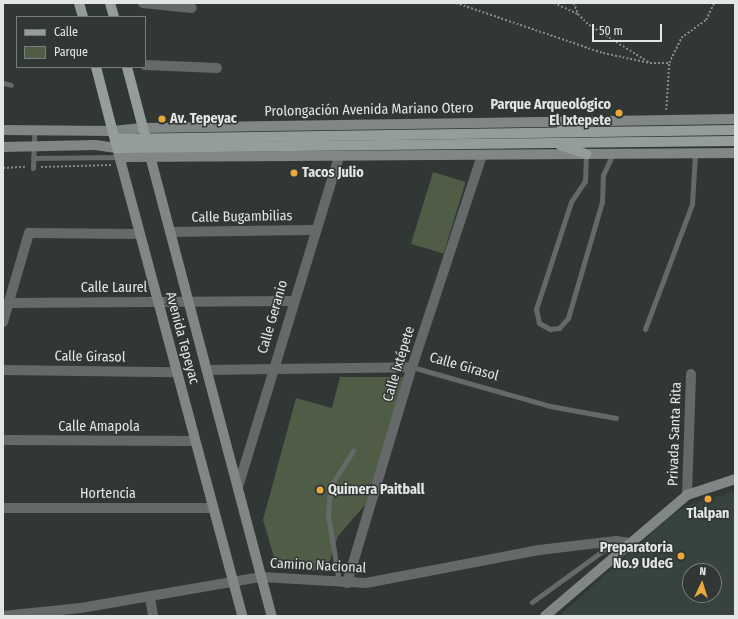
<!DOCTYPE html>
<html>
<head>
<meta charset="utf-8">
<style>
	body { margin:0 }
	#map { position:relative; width:738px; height:619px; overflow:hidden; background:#303734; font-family:"Fira Sans Condensed",sans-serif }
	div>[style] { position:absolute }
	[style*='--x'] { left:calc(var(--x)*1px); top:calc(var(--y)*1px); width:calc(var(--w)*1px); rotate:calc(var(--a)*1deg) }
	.built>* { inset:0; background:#36433e }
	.green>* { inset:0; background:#505d46; transform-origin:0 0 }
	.path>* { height:1.5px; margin-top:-0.75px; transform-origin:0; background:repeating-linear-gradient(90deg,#848a88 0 2px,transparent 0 4px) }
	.lane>* { height:5px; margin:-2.5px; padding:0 2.5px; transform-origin:2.5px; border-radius:2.5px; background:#666969 }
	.street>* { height:10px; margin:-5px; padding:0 5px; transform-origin:5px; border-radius:5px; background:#666969 }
	.secondary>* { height:10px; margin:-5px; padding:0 5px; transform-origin:5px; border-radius:5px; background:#818686 }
	.primary>* { height:10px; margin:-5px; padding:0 5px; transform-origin:5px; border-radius:5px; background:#959d9c }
	.dots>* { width:11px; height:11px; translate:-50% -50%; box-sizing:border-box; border:2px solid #303734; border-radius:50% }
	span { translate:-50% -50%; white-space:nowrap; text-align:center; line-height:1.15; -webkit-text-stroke:3px #303734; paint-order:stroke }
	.poi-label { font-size:14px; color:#e2e7e5; font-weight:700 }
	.right { translate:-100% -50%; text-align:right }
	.left { translate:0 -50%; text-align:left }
	.street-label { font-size:14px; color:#e2e7e5 }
	.frame { position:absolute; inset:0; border:4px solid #e2e7e5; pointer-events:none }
	.legend { position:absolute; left:16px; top:16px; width:130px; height:52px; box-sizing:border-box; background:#303734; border:1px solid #777d7b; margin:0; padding:5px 7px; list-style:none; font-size:12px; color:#e2e7e5 }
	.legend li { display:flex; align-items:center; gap:8px; height:20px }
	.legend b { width:20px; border:1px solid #777d7b }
	.north { position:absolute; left:682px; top:563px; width:40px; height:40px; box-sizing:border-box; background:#303734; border:1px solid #777d7b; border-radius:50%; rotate:4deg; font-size:11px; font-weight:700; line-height:16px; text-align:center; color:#e2e7e5 }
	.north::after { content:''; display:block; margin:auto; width:14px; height:18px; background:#eca93a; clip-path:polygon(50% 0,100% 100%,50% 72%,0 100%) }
	.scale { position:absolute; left:592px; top:24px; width:70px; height:18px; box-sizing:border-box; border:2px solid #e2e7e5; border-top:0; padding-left:5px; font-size:12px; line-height:14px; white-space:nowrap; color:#e2e7e5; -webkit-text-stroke:3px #303734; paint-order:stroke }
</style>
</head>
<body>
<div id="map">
	<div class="built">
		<div style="clip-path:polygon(evenodd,735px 491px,735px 616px,559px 616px,669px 518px,686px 506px,735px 491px,690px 571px,714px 571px,714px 595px,690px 595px,690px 571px)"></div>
	</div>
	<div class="green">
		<div style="left:433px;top:172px;width:34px;height:75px;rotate:17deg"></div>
		<div style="clip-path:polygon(340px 377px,405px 377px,365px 505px,338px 536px,326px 572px,277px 567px,263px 520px,296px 398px,332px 408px)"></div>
	</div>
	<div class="path">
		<div style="--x:456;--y:3;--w:155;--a:18.8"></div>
		<div style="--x:603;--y:53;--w:48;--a:12"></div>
		<div style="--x:554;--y:3;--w:26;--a:25"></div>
		<div style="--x:574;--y:3;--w:12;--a:70"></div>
		<div style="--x:578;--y:14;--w:16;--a:45"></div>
		<div style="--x:589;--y:25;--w:72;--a:31.9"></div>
		<div style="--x:650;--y:63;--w:19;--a:0"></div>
		<div style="--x:666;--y:110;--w:47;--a:-86.3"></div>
		<div style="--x:669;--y:63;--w:28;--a:-64"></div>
		<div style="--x:681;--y:38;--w:31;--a:-36"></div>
		<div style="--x:706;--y:20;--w:19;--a:-65"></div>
		<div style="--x:41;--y:167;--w:70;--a:-1.6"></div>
		<div style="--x:3;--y:168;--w:22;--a:-3"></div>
	</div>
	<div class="lane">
		<div style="--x:3;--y:83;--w:8;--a:14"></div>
		<div style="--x:586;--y:154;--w:27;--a:92"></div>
		<div style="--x:585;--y:181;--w:25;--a:124"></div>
		<div style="--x:571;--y:202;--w:113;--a:108.1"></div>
		<div style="--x:536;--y:309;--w:14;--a:78"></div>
		<div style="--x:539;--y:323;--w:13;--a:29"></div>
		<div style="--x:550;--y:329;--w:9;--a:-6"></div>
		<div style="--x:559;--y:328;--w:13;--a:-48"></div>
		<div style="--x:568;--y:318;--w:121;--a:-73.7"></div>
		<div style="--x:602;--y:202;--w:27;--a:-88"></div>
		<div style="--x:603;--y:175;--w:23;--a:-65"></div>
		<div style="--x:33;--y:158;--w:87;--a:-0.7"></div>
		<div style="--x:33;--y:168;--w:38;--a:-88"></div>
		<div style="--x:645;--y:329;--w:134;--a:-69.4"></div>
		<div style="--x:692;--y:204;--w:50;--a:-86.6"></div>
		<div style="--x:412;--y:367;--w:143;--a:15.8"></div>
		<div style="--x:550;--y:406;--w:67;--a:10.3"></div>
		<div style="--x:339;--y:582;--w:68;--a:-99.3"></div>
		<div style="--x:328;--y:515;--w:28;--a:-86"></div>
		<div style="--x:330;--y:487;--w:43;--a:-57.4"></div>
		<div style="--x:532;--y:602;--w:99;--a:-35.9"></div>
	</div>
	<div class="street">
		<div style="--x:143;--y:3;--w:49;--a:5.8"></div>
		<div style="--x:145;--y:65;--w:72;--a:2.4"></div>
		<div style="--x:170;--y:232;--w:144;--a:-0.8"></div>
		<div style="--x:8;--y:303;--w:285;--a:-0.4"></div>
		<div style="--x:3;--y:322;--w:93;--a:-73.7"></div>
		<div style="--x:29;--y:233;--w:111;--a:0.5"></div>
		<div style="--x:3;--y:370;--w:174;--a:0.7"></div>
		<div style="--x:207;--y:370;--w:205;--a:-0.8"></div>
		<div style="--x:3;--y:440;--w:192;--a:0.3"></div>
		<div style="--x:238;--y:487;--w:345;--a:-73"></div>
		<div style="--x:687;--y:495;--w:121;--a:-88.1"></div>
		<div style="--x:3;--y:508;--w:210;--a:0"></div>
		<div style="--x:347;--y:583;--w:226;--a:-73.3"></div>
		<div style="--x:412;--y:367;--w:223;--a:-71.7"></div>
		<div style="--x:150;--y:597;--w:19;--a:81"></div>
		<div style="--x:3;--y:616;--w:78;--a:-5.9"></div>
		<div style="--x:81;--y:608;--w:183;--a:-9.8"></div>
		<div style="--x:261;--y:577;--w:105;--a:3.3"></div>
		<div style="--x:366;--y:583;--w:176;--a:-10.8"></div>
		<div style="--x:539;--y:550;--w:78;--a:-6.7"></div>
		<div style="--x:616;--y:541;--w:14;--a:8"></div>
	</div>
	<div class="secondary">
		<div style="--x:3;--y:130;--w:110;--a:0.5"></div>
		<div style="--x:113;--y:131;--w:31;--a:-6"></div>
		<div style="--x:144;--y:128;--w:591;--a:-0.87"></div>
		<div style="--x:3;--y:147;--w:92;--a:-1.2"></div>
		<div style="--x:95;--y:145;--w:22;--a:8"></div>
		<div style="--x:117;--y:148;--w:484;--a:75"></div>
		<div style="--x:149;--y:152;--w:480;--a:75.2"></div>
		<div style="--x:122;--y:157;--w:613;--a:-0.37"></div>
		<div style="--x:545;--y:616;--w:187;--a:-40.4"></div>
		<div style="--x:687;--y:495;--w:51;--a:-18.4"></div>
	</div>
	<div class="primary">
		<div style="--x:79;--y:3;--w:15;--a:74"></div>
		<div style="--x:110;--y:3;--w:15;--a:74"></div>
		<div style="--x:96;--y:67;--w:84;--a:75.5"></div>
		<div style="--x:117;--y:148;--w:618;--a:-0.65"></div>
		<div style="--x:127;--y:67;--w:79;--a:75.3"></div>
		<div style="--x:561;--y:130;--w:26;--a:-21"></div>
		<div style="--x:115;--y:139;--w:620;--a:-0.83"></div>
		<div style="--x:560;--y:145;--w:28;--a:19"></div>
	</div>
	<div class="dots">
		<div style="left:619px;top:113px;background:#eca93a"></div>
		<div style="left:162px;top:119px;background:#eca93a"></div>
		<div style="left:294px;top:173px;background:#eca93a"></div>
		<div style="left:320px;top:490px;background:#eca93a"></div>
		<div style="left:708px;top:499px;background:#eca93a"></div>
		<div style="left:681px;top:556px;background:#eca93a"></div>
	</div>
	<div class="poi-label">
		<span class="right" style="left:611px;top:113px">Parque Arqueológico<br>El Ixtepete</span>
		<span class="left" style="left:170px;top:119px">Av. Tepeyac</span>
		<span class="left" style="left:302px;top:173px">Tacos Julio</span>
		<span class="left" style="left:328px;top:490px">Quimera Paitball</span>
		<span style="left:708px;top:514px">Tlalpan</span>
		<span class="right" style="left:673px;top:556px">Preparatoria<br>No.9 UdeG</span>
	</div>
	<div class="street-label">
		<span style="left:369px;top:110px;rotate:-1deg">Prolongación Avenida Mariano Otero</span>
		<span style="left:242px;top:217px;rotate:-1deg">Calle Bugambilias</span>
		<span style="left:114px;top:288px">Calle Laurel</span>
		<span style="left:273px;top:317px;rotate:-74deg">Calle Geranio</span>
		<span style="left:182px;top:338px;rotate:75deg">Avenida Tepeyac</span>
		<span style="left:90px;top:357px;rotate:1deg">Calle Girasol</span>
		<span style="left:399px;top:364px;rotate:-73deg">Calle Ixtépete</span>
		<span style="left:464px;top:367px;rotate:16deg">Calle Girasol</span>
		<span style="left:99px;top:427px">Calle Amapola</span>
		<span style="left:675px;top:434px;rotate:-88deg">Privada Santa Rita</span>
		<span style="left:108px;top:494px">Hortencia</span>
		<span style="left:318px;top:566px;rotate:3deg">Camino Nacional</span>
	</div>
	<div class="frame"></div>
	<ul class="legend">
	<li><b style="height:5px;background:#959d9c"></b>Calle</li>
	<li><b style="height:11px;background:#505d46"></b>Parque</li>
	</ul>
	<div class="north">N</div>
	<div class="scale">50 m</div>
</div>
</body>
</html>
